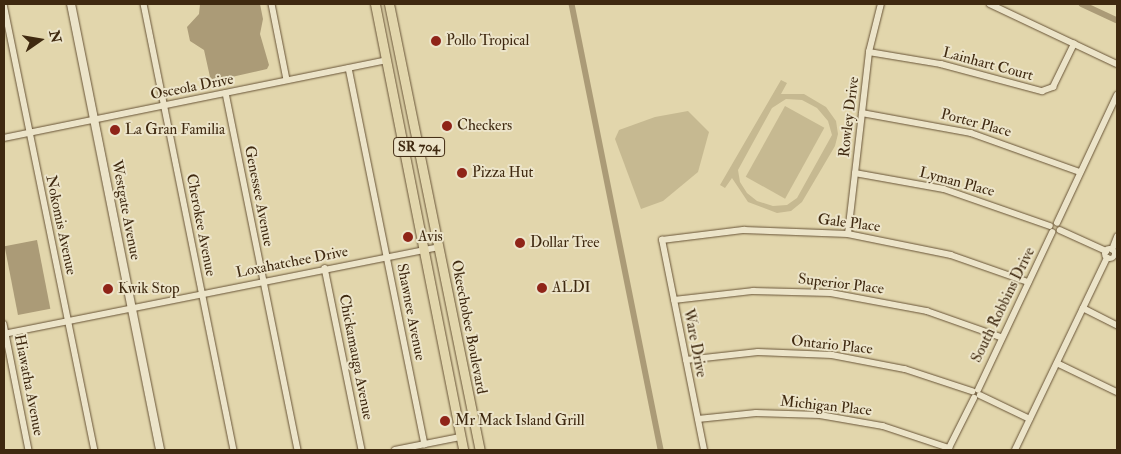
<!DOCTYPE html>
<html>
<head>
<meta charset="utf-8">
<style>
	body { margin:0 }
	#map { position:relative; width:1121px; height:454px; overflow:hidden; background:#e2d6ac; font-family:"IM FELL Double Pica",serif }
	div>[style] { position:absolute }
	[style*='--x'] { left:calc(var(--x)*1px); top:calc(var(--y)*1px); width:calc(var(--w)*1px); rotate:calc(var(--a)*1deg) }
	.green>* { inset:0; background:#c6b991; transform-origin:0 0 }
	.water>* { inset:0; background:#ab9b77; transform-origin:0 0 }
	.canal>* { height:5.5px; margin:-2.75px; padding:0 2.75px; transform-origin:2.75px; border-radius:2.75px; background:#ab9b77 }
	.roads { filter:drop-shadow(0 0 1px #685437) drop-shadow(0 0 1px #685437) }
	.street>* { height:5.5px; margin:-2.75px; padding:0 2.75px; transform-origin:2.75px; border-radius:2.75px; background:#ece4c9 }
	.street>.ring { margin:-2.75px; padding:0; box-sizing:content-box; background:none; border:5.5px solid #ece4c9; border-radius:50% }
	.secondary>* { height:8px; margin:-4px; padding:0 4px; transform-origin:4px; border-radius:4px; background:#ece4c9 }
	.primary>* { height:9px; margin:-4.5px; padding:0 4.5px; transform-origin:4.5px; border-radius:4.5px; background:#e2d6ac }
	.dots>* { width:14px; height:14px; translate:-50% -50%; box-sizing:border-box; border:2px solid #ece4c9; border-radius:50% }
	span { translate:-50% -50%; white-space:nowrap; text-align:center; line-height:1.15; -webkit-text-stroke:4px #ece4c9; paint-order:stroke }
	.shield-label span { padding:1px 4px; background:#ece4c9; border:1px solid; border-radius:4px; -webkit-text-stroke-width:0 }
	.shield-label { font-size:14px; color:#3f2910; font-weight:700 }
	.poi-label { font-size:15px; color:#3f2910 }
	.left { translate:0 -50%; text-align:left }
	.street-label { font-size:15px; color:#3f2910 }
	.frame { position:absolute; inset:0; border:5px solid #3f2910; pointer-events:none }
	.north { position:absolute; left:15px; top:15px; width:50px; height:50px; -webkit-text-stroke:4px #ece4c9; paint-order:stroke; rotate:77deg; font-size:14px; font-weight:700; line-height:20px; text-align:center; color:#3f2910 }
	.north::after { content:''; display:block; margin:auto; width:18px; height:22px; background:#3f2910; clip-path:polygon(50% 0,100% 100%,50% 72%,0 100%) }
</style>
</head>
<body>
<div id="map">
	<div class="green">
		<div style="clip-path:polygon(evenodd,781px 80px,787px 83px,781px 94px,804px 94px,826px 107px,836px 121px,838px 134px,835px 146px,802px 202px,791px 211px,777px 213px,748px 202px,732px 178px,725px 188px,720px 185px,781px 80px,786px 99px,802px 100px,817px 108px,828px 121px,832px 135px,797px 198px,787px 205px,773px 206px,757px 201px,747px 193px,740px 182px,738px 170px,772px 108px,786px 99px)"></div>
		<div style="left:785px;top:106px;width:45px;height:81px;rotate:29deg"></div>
		<div style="clip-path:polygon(688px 111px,709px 132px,698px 172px,663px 201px,641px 209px,615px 139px,619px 130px,655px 117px)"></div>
	</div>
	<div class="water">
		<div style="clip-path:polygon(200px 4px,260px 4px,263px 19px,260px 34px,269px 65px,267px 69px,214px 81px,210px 77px,204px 50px,190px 41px,187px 27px,199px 14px)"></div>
		<div style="left:37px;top:240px;width:70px;height:33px;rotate:79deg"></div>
	</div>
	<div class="canal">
		<div style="--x:572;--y:4;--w:455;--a:78.7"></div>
		<div style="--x:1082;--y:4;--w:38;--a:25"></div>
	</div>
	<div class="roads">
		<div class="street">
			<div style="--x:4;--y:4;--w:455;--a:78.5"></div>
			<div style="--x:144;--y:4;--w:455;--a:78.6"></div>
			<div style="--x:272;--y:4;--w:77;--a:78.8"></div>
			<div style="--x:990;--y:4;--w:140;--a:25.3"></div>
			<div style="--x:869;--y:52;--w:73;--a:9.5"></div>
			<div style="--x:941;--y:64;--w:105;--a:15"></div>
			<div style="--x:1042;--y:91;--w:12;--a:-20"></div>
			<div style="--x:1053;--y:87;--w:48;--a:-64"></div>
			<div style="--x:349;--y:68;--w:384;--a:78.6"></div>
			<div style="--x:226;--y:93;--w:364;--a:78.6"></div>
			<div style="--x:862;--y:113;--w:111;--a:10.4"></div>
			<div style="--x:971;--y:133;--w:116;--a:19.7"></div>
			<div style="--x:4;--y:138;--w:390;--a:-11.5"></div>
			<div style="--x:855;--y:173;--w:90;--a:10.2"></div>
			<div style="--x:944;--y:189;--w:112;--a:19.2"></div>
			<div style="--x:1057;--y:223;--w:141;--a:-64.9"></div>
			<div style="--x:1060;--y:230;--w:51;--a:24.5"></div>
			<div style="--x:848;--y:234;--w:183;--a:-83.4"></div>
			<div style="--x:869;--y:52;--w:49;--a:-76"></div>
			<div class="ring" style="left:1105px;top:249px;width:4.5px;height:4.5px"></div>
			<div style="--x:1112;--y:250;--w:14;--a:-69"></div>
			<div style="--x:325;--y:268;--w:186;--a:78.5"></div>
			<div style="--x:674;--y:300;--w:80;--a:-6.5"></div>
			<div style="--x:753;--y:291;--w:78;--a:1.5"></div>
			<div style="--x:831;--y:293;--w:98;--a:10.6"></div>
			<div style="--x:927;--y:311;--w:78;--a:19.4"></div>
			<div style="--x:1083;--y:308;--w:38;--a:27"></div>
			<div style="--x:4;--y:324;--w:128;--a:78.8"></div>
			<div style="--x:4;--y:334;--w:444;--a:-11.3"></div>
			<div style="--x:686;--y:360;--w:72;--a:-6.3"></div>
			<div style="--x:758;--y:352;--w:74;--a:2.3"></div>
			<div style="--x:832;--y:355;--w:74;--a:10.9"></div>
			<div style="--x:905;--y:369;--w:71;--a:18.2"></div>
			<div style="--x:1057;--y:363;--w:67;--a:25.8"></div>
			<div style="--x:978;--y:390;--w:174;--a:-64.8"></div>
			<div style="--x:980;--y:395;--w:55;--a:25.6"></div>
			<div style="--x:698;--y:419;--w:58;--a:-5.9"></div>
			<div style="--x:756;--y:413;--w:64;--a:1.8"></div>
			<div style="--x:820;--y:415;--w:64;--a:9.9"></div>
			<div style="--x:883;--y:426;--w:70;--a:18.4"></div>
			<div style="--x:395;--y:450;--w:66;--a:-11.3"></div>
			<div style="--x:704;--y:450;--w:214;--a:-101.3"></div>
			<div style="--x:662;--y:240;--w:83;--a:-7"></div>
			<div style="--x:744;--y:230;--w:104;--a:2.2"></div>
			<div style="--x:848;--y:234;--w:105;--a:11.5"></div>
			<div style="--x:951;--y:255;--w:82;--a:19.3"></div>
			<div style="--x:948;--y:450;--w:58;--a:-63.4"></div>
			<div style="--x:1015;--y:450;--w:213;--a:-64.4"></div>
		</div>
		<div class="secondary">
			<div style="--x:71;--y:4;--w:455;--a:78.7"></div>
		</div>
		<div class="primary">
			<div style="--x:375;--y:4;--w:455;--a:78.8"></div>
			<div style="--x:389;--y:4;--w:455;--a:78.5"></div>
		</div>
	</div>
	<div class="dots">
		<div style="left:436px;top:41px;background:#8f2418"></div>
		<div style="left:447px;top:126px;background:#8f2418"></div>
		<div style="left:115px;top:130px;background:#8f2418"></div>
		<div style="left:462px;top:173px;background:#8f2418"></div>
		<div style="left:408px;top:237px;background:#8f2418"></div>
		<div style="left:520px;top:243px;background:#8f2418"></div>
		<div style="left:542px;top:288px;background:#8f2418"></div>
		<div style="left:108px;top:289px;background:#8f2418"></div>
		<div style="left:445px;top:421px;background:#8f2418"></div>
	</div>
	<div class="shield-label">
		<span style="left:419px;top:147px">SR 704</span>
	</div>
	<div class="poi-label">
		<span class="left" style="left:446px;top:41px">Pollo Tropical</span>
		<span class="left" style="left:457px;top:126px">Checkers</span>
		<span class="left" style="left:125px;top:130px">La Gran Familia</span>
		<span class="left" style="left:472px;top:173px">Pizza Hut</span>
		<span class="left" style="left:418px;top:237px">Avis</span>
		<span class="left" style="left:530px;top:243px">Dollar Tree</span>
		<span class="left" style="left:552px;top:288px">ALDI</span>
		<span class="left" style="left:118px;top:289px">Kwik Stop</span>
		<span class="left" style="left:455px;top:421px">Mr Mack Island Grill</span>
	</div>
	<div class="street-label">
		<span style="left:988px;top:64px;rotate:15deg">Lainhart Court</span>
		<span style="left:192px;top:87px;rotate:-11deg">Osceola Drive</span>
		<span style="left:849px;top:117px;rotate:-83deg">Rowley Drive</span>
		<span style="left:976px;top:123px;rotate:15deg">Porter Place</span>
		<span style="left:957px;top:182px;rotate:15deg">Lyman Place</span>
		<span style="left:259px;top:196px;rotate:79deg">Genessee Avenue</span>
		<span style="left:126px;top:210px;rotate:79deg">Westgate Avenue</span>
		<span style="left:849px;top:223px;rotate:7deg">Gale Place</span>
		<span style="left:61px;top:225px;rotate:78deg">Nokomis Avenue</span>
		<span style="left:201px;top:225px;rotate:79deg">Cherokee Avenue</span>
		<span style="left:292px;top:262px;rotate:-11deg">Loxahatchee Drive</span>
		<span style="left:841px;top:284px;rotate:7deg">Superior Place</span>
		<span style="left:1003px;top:305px;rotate:-64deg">South Robbins Drive</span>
		<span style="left:411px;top:312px;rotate:79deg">Shawnee Avenue</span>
		<span style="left:469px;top:327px;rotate:79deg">Okeechobee Boulevard</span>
		<span style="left:695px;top:343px;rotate:79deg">Ware Drive</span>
		<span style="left:832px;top:345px;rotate:6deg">Ontario Place</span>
		<span style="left:356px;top:357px;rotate:79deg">Chickamauga Avenue</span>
		<span style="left:29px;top:385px;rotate:79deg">Hiawatha Avenue</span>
		<span style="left:826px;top:406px;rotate:6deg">Michigan Place</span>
	</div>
	<div class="frame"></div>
	<div class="north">N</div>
</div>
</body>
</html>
